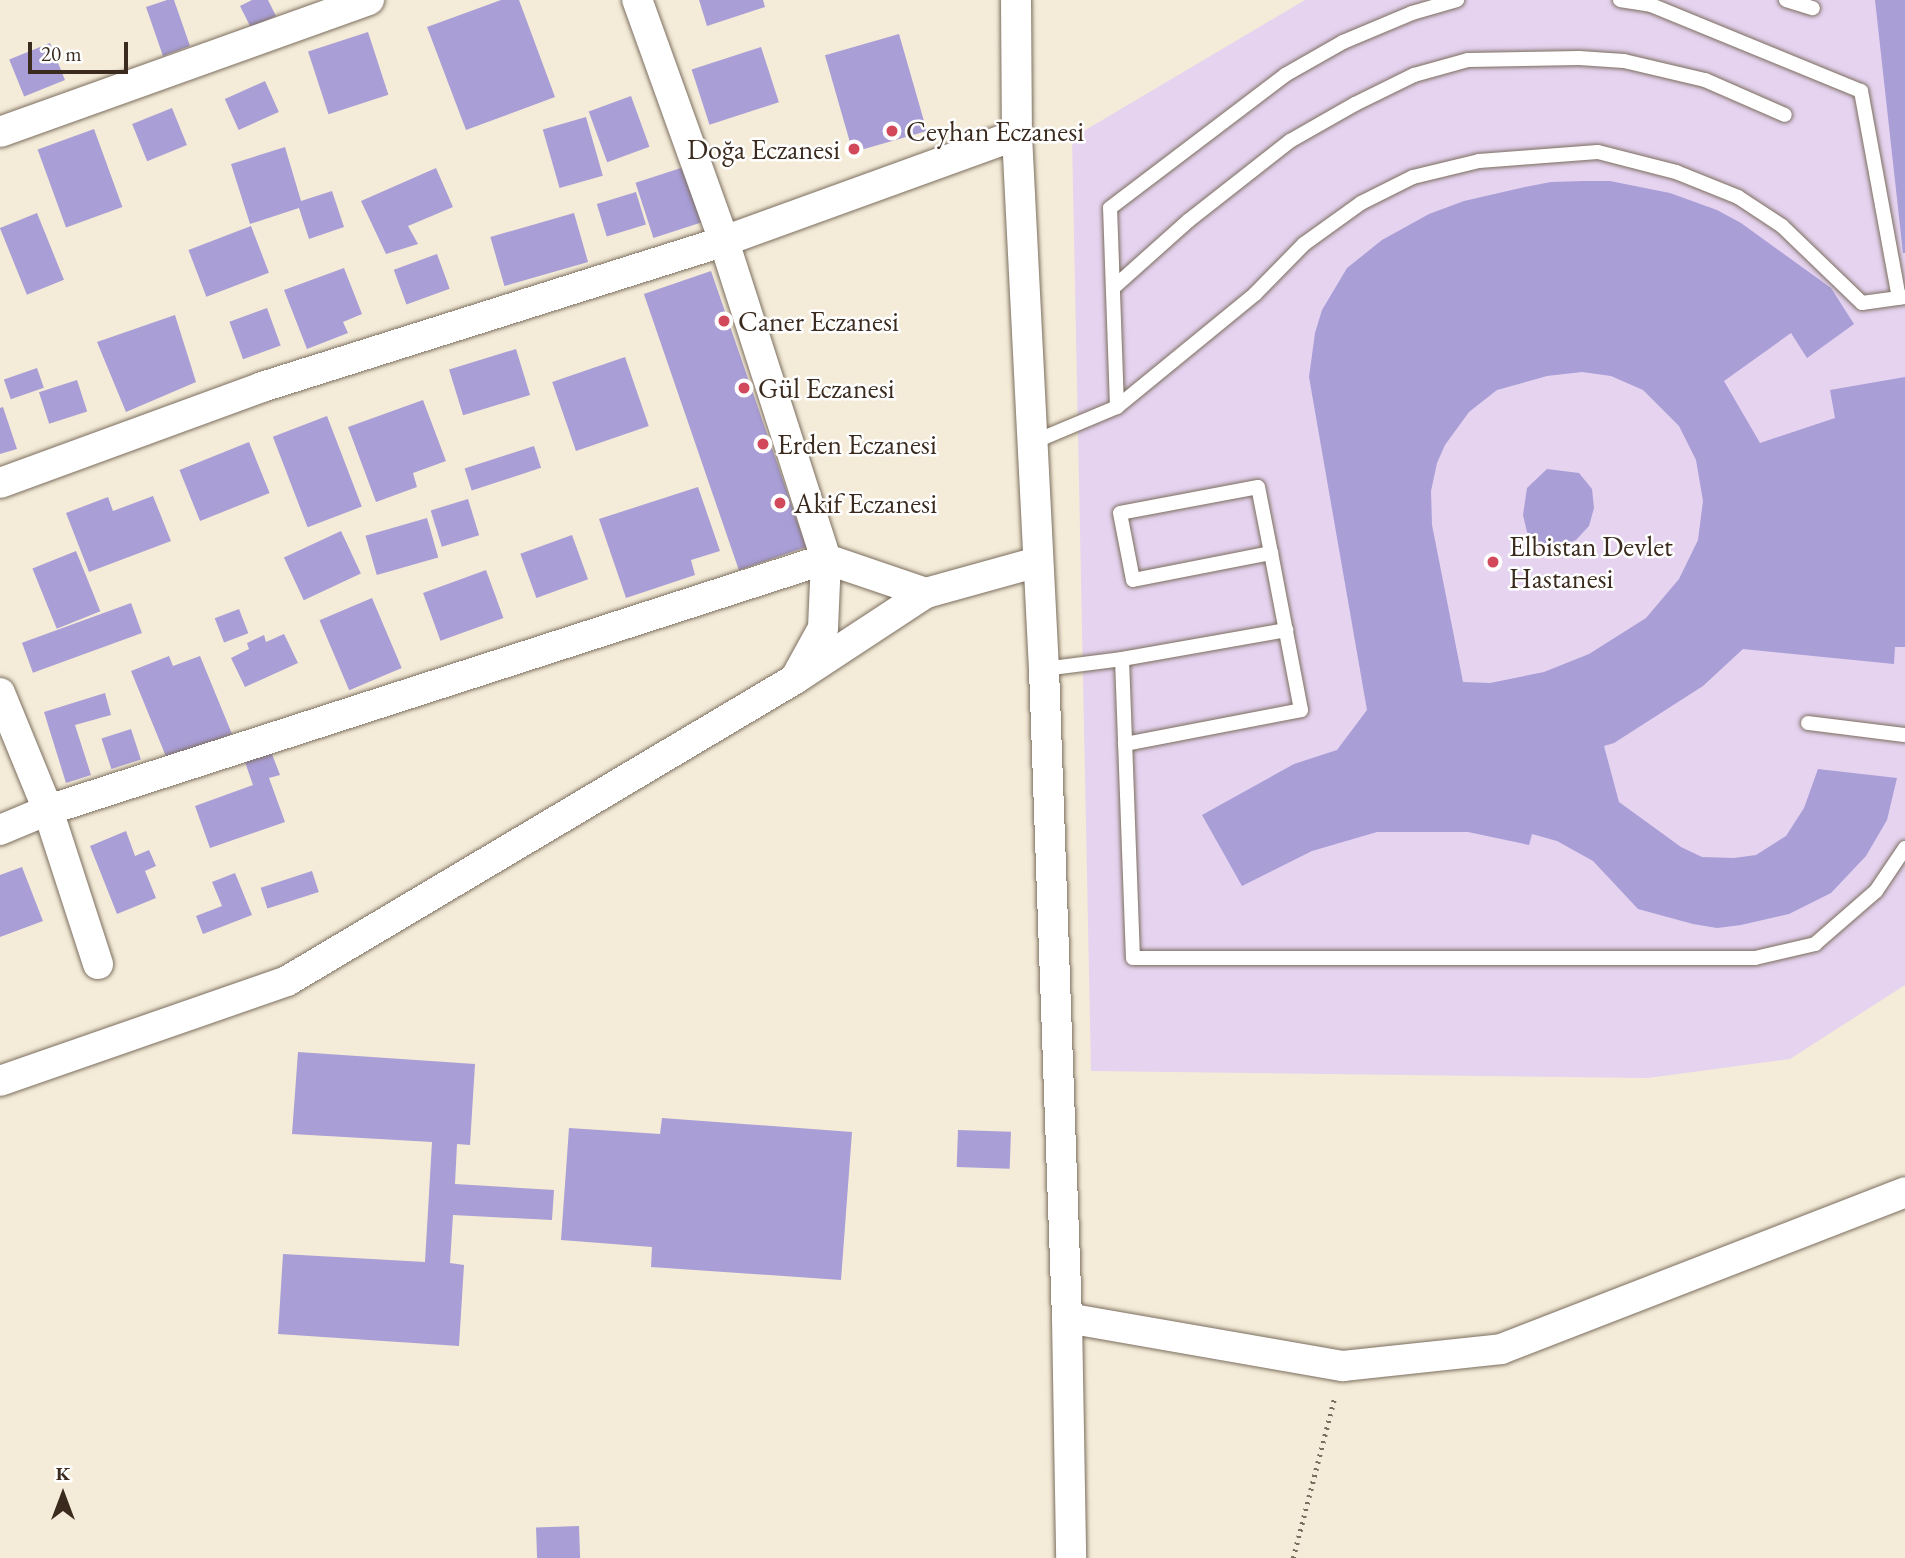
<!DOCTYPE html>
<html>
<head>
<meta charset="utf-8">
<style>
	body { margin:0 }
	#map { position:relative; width:1905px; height:1558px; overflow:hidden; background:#f4ecd8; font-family:"EB Garamond",serif }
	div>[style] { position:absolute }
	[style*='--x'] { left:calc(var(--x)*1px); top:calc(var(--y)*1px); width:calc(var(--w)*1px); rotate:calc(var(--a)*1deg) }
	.built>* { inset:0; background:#e5d3f0 }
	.building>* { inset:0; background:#a99ed6; transform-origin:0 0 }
	.path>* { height:4.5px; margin-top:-2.25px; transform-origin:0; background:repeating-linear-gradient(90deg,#7c6e5f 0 2px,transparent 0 7px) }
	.roads { filter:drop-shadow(0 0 2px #7c6e5f) drop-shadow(0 0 2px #7c6e5f) }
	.lane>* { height:14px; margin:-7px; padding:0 7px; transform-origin:7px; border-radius:7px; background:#fff }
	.street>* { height:30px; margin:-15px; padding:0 15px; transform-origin:15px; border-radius:15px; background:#fff }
	.dots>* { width:19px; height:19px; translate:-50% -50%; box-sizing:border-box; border:4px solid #fff; border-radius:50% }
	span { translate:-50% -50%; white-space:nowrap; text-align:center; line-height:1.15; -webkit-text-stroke:5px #fff; paint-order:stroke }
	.poi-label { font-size:28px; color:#3b2a1e }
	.left { translate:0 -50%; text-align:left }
	.right { translate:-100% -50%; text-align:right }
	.north { position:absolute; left:28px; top:1460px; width:70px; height:70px; -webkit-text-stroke:5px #fff; paint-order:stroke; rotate:0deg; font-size:19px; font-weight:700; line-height:28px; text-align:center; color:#3b2a1e }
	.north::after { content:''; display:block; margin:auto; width:24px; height:32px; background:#3b2a1e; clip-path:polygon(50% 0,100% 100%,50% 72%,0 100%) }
	.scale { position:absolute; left:28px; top:42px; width:100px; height:32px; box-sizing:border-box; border:4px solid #3b2a1e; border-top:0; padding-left:9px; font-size:21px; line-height:24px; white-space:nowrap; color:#3b2a1e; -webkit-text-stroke:5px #fff; paint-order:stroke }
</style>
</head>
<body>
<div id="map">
	<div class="built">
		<div style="clip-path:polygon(1305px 0,1905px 0,1905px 985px,1790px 1059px,1648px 1078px,1091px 1071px,1072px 138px)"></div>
	</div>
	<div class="building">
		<div style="clip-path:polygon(167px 0,174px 0,190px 46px,163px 56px,146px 7px)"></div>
		<div style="clip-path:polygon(252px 0,268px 0,276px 16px,251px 28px,240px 6px)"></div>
		<div style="clip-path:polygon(501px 0,519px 0,555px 97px,466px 130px,427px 27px)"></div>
		<div style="clip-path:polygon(699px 0,763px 0,765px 7px,707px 26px)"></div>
		<div style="clip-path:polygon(1875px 0,1905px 0,1905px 253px,1903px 253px)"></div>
		<div style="left:368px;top:32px;width:66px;height:63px;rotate:72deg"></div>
		<div style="left:899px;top:34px;width:101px;height:77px;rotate:74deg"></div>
		<div style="left:50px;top:43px;width:40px;height:44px;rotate:68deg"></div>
		<div style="left:761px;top:47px;width:58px;height:73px;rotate:72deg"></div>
		<div style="left:265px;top:81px;width:34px;height:44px;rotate:66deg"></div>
		<div style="left:631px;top:96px;width:54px;height:45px;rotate:70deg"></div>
		<div style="left:172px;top:108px;width:40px;height:43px;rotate:68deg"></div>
		<div style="left:586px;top:117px;width:61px;height:45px;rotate:74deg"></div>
		<div style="left:94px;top:129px;width:83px;height:60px;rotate:70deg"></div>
		<div style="clip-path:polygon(285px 147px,301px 201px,332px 191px,344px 227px,309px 239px,299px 208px,250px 224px,231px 164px)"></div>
		<div style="left:684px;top:167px;width:58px;height:51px;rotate:72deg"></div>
		<div style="clip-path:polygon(436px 168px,453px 207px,408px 226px,418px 244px,386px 254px,361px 201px)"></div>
		<div style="clip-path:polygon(evenodd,1583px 181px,1610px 181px,1670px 193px,1717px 210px,1741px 223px,1831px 288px,1854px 324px,1807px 358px,1791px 333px,1724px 381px,1760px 443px,1835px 418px,1830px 390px,1905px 377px,1905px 647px,1895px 647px,1894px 664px,1743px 649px,1703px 686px,1614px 743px,1604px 746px,1619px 802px,1681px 847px,1702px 857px,1734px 858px,1756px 855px,1786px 836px,1804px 808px,1818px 769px,1897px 778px,1887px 820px,1866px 856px,1831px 893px,1789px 914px,1741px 925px,1717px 928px,1693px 924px,1638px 909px,1593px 861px,1557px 841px,1532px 834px,1529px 845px,1468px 832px,1377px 832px,1312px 851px,1242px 886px,1202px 815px,1294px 764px,1337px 750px,1367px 710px,1309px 377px,1315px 333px,1322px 310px,1347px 268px,1382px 240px,1429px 214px,1464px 201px,1525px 187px,1551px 182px,1583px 181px,1582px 372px,1611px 376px,1643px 390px,1679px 426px,1696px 460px,1703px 501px,1698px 540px,1679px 579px,1646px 618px,1589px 654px,1544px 672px,1490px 683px,1463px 682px,1432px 525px,1431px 491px,1437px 463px,1445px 445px,1469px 412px,1497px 390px,1547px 376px,1582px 372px)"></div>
		<div style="left:636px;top:192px;width:34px;height:41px;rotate:73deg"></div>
		<div style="left:37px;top:213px;width:72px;height:40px;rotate:68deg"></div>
		<div style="left:574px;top:213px;width:51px;height:87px;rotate:74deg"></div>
		<div style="left:251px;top:226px;width:50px;height:67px;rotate:69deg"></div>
		<div style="left:437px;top:254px;width:37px;height:46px;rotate:70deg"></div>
		<div style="clip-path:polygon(344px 268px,362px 314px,343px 322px,348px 333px,307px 349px,284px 290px)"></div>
		<div style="left:711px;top:271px;width:292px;height:71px;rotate:71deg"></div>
		<div style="left:267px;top:308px;width:40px;height:40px;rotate:70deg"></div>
		<div style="clip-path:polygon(175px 315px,196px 382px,126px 412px,97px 342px)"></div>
		<div style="left:516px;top:349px;width:48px;height:70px;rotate:73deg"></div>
		<div style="left:625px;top:357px;width:73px;height:77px;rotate:71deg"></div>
		<div style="left:37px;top:368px;width:21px;height:35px;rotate:71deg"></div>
		<div style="left:77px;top:380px;width:33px;height:40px;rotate:72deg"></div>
		<div style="clip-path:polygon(423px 400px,446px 461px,413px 473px,417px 487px,376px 502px,348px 427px)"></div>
		<div style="clip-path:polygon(3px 407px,17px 449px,0 454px,0 408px)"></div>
		<div style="left:327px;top:416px;width:97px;height:58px;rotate:69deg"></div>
		<div style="left:249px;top:442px;width:55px;height:75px;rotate:68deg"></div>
		<div style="left:534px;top:446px;width:23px;height:73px;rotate:72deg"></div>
		<div style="clip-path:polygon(1547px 469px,1579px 473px,1592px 489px,1594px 508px,1589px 526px,1576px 540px,1555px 548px,1537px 545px,1527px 532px,1523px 515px,1527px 488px)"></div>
		<div style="clip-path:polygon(698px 487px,720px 551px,691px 560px,695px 575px,626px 598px,599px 519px)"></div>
		<div style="clip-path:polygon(153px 496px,171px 541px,89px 572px,66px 513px,108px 497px,113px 511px)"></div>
		<div style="left:468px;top:499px;width:38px;height:39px;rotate:73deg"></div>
		<div style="left:427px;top:518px;width:41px;height:64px;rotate:74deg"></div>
		<div style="left:341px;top:531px;width:47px;height:63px;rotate:65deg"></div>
		<div style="left:572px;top:535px;width:47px;height:55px;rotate:70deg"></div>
		<div style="left:76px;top:551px;width:65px;height:47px;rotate:68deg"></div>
		<div style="left:486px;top:570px;width:51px;height:67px;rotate:70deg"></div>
		<div style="left:372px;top:598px;width:76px;height:57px;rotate:67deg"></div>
		<div style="left:131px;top:603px;width:32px;height:116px;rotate:70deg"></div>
		<div style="left:239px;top:609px;width:26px;height:26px;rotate:69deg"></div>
		<div style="clip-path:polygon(284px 634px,298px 663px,245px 687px,231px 658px,249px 649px,247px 643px,264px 635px,266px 642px)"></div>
		<div style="clip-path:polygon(169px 656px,173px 666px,200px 656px,232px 734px,167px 759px,131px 671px)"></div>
		<div style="clip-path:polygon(105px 693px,111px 715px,75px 725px,91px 775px,66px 783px,44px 712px)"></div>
		<div style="left:131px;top:729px;width:32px;height:31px;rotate:72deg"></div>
		<div style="clip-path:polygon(270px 749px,280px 775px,269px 778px,285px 822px,210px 848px,195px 806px,253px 785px,244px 759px)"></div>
		<div style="clip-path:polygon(126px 831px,135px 856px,149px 850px,156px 866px,145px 871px,156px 898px,117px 914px,90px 846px)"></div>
		<div style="clip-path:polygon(22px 867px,43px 921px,0 937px,0 875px)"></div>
		<div style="left:312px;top:871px;width:22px;height:54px;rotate:72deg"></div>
		<div style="clip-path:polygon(235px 873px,252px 915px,203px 934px,196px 916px,222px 906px,212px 882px)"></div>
		<div style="clip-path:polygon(298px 1052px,475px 1064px,470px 1145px,457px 1144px,455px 1184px,554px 1190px,552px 1220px,453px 1215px,450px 1263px,464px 1265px,459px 1346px,278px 1334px,283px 1254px,425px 1262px,432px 1142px,292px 1134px)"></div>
		<div style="clip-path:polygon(662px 1118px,852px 1132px,841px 1280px,651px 1267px,652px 1247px,561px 1240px,569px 1128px,660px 1134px)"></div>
		<div style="left:958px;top:1130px;width:53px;height:37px;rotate:2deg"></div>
		<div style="left:579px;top:1526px;width:32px;height:43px;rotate:88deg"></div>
	</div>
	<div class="path">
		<div style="--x:1293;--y:1558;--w:167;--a:-75.5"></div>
	</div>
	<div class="roads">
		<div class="lane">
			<div style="--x:1620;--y:0;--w:31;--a:9"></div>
			<div style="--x:1651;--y:5;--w:227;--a:22.3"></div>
			<div style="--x:1861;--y:91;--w:210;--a:79.6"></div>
			<div style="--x:1786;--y:0;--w:28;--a:17"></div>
			<div style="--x:1113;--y:288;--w:101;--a:-41.8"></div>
			<div style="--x:1188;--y:221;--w:130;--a:-38.1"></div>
			<div style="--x:1290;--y:141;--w:75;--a:-29.6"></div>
			<div style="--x:1355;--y:104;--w:66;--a:-26.2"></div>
			<div style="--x:1414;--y:75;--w:56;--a:-15.5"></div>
			<div style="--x:1468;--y:60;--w:111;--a:-1"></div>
			<div style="--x:1579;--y:58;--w:45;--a:3.8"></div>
			<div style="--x:1624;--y:61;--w:83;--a:13.2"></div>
			<div style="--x:1705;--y:80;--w:87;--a:23.6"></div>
			<div style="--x:1117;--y:407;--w:199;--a:-92"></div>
			<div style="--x:1110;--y:208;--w:220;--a:-37.2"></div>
			<div style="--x:1285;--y:75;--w:67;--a:-29.6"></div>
			<div style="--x:1343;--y:42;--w:75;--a:-22.8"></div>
			<div style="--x:1412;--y:13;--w:47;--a:-16.1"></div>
			<div style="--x:1031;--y:443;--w:93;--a:-22.7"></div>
			<div style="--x:1117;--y:407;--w:178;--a:-39.3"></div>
			<div style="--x:1255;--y:294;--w:70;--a:-45.6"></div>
			<div style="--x:1304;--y:244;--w:70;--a:-35.7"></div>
			<div style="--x:1361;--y:203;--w:58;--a:-26.6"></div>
			<div style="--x:1413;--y:177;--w:68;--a:-13.6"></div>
			<div style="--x:1479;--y:161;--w:119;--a:-4.3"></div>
			<div style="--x:1598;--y:152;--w:81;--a:14.4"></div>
			<div style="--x:1676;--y:172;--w:67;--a:22"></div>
			<div style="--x:1738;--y:197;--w:53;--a:33.4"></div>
			<div style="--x:1782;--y:226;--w:111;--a:43.9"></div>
			<div style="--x:1862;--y:303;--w:43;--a:-7.9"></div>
			<div style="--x:1122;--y:659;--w:299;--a:87.9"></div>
			<div style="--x:1133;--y:958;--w:622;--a:0"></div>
			<div style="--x:1755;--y:958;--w:62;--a:-13.1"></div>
			<div style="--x:1815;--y:944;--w:81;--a:-41"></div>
			<div style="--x:1876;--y:891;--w:52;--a:-56"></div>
			<div style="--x:1044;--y:669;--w:79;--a:-7.3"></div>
			<div style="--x:1122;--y:659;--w:167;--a:-10"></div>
			<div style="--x:1808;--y:723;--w:98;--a:7.1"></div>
			<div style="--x:1125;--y:744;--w:179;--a:-10.9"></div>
			<div style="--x:1301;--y:710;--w:160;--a:-100.8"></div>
			<div style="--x:1271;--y:553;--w:67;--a:-101.1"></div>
			<div style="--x:1258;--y:487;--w:140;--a:169.3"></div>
			<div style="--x:1120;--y:513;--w:68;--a:79"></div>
			<div style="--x:1133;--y:580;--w:141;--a:-11.1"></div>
		</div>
		<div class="street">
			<div style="--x:1016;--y:0;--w:135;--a:89.6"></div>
			<div style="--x:1017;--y:135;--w:535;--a:87.11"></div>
			<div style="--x:1044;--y:669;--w:649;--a:87.97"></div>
			<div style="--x:1067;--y:1318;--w:280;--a:9.9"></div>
			<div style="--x:1343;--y:1366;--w:159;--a:-6.1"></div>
			<div style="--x:1501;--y:1349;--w:433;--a:-21.2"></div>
			<div style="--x:0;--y:132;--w:392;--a:-19.7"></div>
			<div style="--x:0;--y:483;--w:279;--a:-20.1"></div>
			<div style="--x:262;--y:387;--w:485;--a:-17.5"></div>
			<div style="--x:724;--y:241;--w:312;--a:-19.9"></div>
			<div style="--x:798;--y:677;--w:153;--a:-33.3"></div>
			<div style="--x:0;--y:693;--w:126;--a:67.7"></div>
			<div style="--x:48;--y:810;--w:162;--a:72"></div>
			<div style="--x:0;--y:830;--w:52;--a:-22.6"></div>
			<div style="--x:48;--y:810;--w:817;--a:-17.88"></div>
			<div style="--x:826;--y:559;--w:106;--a:18.8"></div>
			<div style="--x:926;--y:593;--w:116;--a:-15.5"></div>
			<div style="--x:0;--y:1081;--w:304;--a:-19.2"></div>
			<div style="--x:287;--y:981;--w:591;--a:-30.73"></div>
			<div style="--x:795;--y:679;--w:58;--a:-61.2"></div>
			<div style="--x:823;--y:628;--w:69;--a:-87.5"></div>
			<div style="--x:826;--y:559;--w:334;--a:-107.8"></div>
			<div style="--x:724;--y:241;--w:256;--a:-109.8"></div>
			<div style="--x:1067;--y:1318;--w:240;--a:89"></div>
		</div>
	</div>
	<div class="dots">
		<div style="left:892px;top:131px;background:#d1495b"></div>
		<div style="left:854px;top:149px;background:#d1495b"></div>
		<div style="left:724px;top:321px;background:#d1495b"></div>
		<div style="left:744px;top:388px;background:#d1495b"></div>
		<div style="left:763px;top:444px;background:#d1495b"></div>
		<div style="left:780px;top:503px;background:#d1495b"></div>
		<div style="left:1493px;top:562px;background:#d1495b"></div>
	</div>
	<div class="poi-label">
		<span class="left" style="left:906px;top:131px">Ceyhan Eczanesi</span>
		<span class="right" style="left:840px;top:149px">Doğa Eczanesi</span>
		<span class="left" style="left:738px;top:321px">Caner Eczanesi</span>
		<span class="left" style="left:758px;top:388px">Gül Eczanesi</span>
		<span class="left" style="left:777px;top:444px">Erden Eczanesi</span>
		<span class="left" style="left:794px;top:503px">Akif Eczanesi</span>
		<span class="left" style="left:1509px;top:562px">Elbistan Devlet<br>Hastanesi</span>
	</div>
	<div class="north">K</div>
	<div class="scale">20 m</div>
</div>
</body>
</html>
